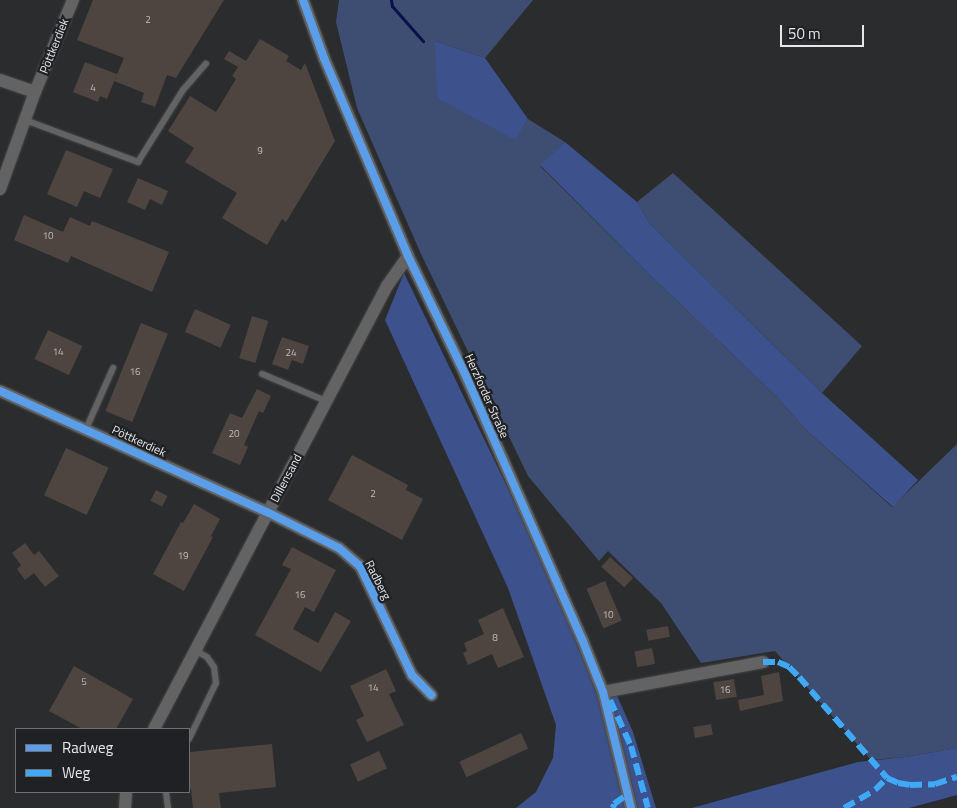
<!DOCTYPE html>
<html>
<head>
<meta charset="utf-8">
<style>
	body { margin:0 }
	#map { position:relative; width:957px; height:808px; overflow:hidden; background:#2b2c2d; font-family:"Titillium Web",sans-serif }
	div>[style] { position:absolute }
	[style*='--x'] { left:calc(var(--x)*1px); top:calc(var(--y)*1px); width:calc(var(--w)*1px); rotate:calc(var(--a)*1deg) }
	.green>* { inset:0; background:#3e4d72 }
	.forest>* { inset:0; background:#3d528c }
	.stream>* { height:3px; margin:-1.5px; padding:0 1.5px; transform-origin:1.5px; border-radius:1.5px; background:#081149 }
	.building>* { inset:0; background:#4e4541; transform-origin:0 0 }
	.roads { filter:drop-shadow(0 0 1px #464748) drop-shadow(0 0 1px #464748) }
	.service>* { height:6px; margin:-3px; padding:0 3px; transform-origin:3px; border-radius:3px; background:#636364 }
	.minor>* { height:12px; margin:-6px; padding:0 6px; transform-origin:6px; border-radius:6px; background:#636364 }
	.quiet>* { height:6px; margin-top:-3px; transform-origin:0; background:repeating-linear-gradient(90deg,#3fa9f5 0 12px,transparent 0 18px) }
	.cycleway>* { height:8px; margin:-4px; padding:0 4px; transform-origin:4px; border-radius:4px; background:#5a9eea }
	span { translate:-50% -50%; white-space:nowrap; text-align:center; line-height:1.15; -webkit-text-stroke:4.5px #202124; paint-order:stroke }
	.number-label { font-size:10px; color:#c0bebf }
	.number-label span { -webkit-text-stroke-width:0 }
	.street-label { font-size:12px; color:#e6e7e9 }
	.legend { position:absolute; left:15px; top:728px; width:175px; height:65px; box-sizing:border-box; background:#202124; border:1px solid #6f7073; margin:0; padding:6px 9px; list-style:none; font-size:15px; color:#e6e7e9 }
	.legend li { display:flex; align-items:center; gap:10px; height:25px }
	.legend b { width:25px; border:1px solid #6f7073 }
	.scale { position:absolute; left:780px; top:25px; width:84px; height:22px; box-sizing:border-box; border:2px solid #e6e7e9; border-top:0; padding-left:6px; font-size:15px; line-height:18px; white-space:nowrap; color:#e6e7e9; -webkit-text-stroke:4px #202124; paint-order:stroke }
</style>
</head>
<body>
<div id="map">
	<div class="green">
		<div style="clip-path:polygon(339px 0,533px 0,485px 58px,435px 41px,514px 140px,528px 119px,565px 142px,540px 166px,650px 275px,777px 397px,805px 429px,892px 507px,957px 444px,957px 748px,905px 757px,871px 760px,775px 651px,701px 663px,661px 603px,608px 551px,599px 561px,528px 476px,421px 254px,357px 108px,336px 22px)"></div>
		<div style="clip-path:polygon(673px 173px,862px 346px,822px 393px,650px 224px,637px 202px)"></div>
	</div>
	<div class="forest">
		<div style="clip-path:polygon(435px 41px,485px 58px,528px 119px,515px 140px,437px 98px)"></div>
		<div style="clip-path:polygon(565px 142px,637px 202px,650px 224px,822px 393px,918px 480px,893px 507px,805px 429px,777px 397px,650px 275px,540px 165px)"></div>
		<div style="clip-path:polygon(404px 273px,581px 640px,602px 692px,615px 691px,633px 732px,656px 808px,516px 808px,536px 792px,553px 758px,556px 725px,508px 588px,385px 320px)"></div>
		<div style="clip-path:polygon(957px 748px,957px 795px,909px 808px,692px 808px,858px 762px,905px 757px)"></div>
	</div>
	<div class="stream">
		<div style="--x:391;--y:0;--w:6;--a:81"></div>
		<div style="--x:392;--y:6;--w:47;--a:48.5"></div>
	</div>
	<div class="building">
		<div style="clip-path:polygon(93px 0,224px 0,176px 78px,167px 75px,155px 107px,141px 102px,144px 93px,114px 81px,124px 58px,77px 40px)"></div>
		<div style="clip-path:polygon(260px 39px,289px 56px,286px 61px,301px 70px,305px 63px,335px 141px,286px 222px,282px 219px,267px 245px,222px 218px,237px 193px,185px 162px,194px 148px,168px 131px,190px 96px,216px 112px,236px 79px,232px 76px,238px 67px,224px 59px,229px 51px,246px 61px)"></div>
		<div style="clip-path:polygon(85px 62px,117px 74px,107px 99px,100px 96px,98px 102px,73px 92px)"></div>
		<div style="clip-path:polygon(66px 150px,113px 169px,100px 198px,84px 191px,77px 207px,47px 194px)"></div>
		<div style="clip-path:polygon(138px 178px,168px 191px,162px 205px,150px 199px,145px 210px,127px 202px)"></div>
		<div style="clip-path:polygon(24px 215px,63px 232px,70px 217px,90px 226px,92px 221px,169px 252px,152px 292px,71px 256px,68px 263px,14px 240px)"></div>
		<div style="left:195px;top:309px;width:39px;height:25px;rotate:24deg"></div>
		<div style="left:252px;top:316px;width:17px;height:44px;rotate:17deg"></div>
		<div style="left:141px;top:323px;width:29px;height:95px;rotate:22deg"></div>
		<div style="left:48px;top:330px;width:38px;height:32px;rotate:25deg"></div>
		<div style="clip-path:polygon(282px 337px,309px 346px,303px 364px,292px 360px,288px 370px,272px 364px)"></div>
		<div style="clip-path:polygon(257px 389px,271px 396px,263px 413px,259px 411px,244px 445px,248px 447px,240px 465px,212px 453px,230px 413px,242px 418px)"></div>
		<div style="left:66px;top:448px;width:47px;height:52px;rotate:25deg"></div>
		<div style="clip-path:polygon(352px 455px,408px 485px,406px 490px,423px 499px,402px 540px,328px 500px)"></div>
		<div style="left:156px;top:490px;width:13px;height:12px;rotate:27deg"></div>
		<div style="clip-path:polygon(194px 504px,220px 519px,211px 536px,213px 537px,184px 591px,153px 574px,181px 522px,183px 523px)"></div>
		<div style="clip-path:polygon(25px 543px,34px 555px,39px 551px,59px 576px,45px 587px,34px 573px,25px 580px,17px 569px,21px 565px,12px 553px)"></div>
		<div style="clip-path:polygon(292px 547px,336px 570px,314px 612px,305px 607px,293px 629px,318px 643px,335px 612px,351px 621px,321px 672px,255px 635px,291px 569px,282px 565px)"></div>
		<div style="left:610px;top:557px;width:31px;height:13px;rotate:42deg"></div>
		<div style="left:605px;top:581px;width:43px;height:20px;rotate:67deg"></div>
		<div style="clip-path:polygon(503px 608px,524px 657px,498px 668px,492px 654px,468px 665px,463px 653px,467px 651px,464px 643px,484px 634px,478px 620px)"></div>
		<div style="left:668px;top:626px;width:11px;height:22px;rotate:80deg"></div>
		<div style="left:652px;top:648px;width:16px;height:18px;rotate:79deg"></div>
		<div style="clip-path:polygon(74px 666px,133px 699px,116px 729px,82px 729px,49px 711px)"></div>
		<div style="clip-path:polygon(386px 669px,396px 691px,389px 694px,404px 725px,367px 742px,356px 720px,364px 716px,350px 686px)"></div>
		<div style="clip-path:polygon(779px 672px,783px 701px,740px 711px,738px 700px,764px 695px,761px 676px)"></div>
		<div style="left:734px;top:679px;width:18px;height:21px;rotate:81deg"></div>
		<div style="left:711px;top:724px;width:11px;height:18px;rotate:80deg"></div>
		<div style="left:521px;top:733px;width:17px;height:68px;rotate:65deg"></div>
		<div style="clip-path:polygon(272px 744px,276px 787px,219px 793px,221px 808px,193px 808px,191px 789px,189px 789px,189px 752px)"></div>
		<div style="left:379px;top:751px;width:19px;height:32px;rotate:65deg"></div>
	</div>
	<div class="roads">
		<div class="service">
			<div style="--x:25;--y:120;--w:121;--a:20.4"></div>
			<div style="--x:138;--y:162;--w:85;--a:-58"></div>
			<div style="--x:183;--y:90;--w:35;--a:-49"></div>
			<div style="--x:262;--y:374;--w:69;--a:22.9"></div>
			<div style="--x:86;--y:429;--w:67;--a:-66.1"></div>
			<div style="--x:189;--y:739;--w:62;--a:-64.3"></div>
			<div style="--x:216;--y:683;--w:16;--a:-97"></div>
			<div style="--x:214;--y:667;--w:12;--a:-125"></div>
			<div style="--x:207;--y:657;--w:14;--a:-150"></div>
			<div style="--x:166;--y:792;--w:16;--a:83"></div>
		</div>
		<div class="minor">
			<div style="--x:303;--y:0;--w:62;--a:70.1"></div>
			<div style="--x:324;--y:58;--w:215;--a:67"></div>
			<div style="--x:408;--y:256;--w:131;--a:64.2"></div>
			<div style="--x:465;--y:374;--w:290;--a:66.2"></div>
			<div style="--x:582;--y:639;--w:57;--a:68.4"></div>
			<div style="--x:603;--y:692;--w:119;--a:76.4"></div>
			<div style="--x:0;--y:80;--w:37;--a:19"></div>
			<div style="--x:0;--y:189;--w:103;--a:-70.2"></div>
			<div style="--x:35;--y:92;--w:100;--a:-67.6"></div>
			<div style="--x:0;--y:391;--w:293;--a:24.4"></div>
			<div style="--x:267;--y:512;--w:80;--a:26.6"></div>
			<div style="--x:339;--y:548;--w:28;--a:41"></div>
			<div style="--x:360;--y:566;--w:121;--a:64.5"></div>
			<div style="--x:412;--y:675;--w:28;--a:46"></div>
			<div style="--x:603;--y:692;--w:163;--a:-10.6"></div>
			<div style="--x:154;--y:729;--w:501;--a:-62.26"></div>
			<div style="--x:387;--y:286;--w:37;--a:-55"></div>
			<div style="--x:125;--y:808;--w:16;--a:-86"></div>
		</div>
	</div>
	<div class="quiet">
		<div style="--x:763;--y:662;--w:15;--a:0"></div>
		<div style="--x:778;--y:662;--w:12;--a:24"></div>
		<div style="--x:789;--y:667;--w:14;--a:45"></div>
		<div style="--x:799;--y:677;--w:134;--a:48.9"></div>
		<div style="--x:887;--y:778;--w:12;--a:24"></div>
		<div style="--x:898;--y:783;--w:12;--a:9"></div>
		<div style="--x:910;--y:785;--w:25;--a:-2"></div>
		<div style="--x:935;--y:784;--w:23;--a:-18"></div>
		<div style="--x:610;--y:700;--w:51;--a:65.5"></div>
		<div style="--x:631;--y:746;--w:64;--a:74.7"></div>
		<div style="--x:613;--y:808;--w:4;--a:-76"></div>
		<div style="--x:614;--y:804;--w:17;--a:-36"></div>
		<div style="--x:844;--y:808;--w:36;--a:-30"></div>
		<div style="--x:875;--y:790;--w:17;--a:-45"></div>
	</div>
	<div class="cycleway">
		<div style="--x:303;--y:0;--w:62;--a:70.1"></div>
		<div style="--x:324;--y:58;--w:215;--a:67"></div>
		<div style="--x:408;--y:256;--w:131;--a:64.2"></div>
		<div style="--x:465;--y:374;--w:290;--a:66.2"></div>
		<div style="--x:582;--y:639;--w:57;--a:68.4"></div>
		<div style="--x:603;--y:692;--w:119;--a:76.4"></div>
		<div style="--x:0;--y:391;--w:293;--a:24.4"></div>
		<div style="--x:267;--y:512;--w:80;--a:26.6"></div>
		<div style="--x:339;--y:548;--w:28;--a:41"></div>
		<div style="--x:360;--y:566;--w:121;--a:64.5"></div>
		<div style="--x:412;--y:675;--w:28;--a:46"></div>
	</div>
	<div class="number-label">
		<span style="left:148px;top:20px">2</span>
		<span style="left:93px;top:88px">4</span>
		<span style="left:260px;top:151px">9</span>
		<span style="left:48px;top:236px">10</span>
		<span style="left:58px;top:352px">14</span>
		<span style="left:291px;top:353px">24</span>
		<span style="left:135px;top:372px">16</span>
		<span style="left:234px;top:434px">20</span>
		<span style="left:373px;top:494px">2</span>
		<span style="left:183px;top:556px">19</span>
		<span style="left:300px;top:595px">16</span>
		<span style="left:608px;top:615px">10</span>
		<span style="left:495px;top:638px">8</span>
		<span style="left:84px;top:682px">5</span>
		<span style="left:373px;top:688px">14</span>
		<span style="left:725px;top:690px">16</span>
	</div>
	<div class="street-label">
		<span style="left:54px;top:46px;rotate:-68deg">Pöttkerdiek</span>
		<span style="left:487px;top:396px;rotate:66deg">Herzforder Straße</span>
		<span style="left:139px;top:441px;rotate:25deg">Pöttkerdiek</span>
		<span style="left:286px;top:478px;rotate:-62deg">Dillensand</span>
		<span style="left:378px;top:580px;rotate:63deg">Radberg</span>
	</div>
	<ul class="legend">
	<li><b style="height:6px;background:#5a9eea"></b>Radweg</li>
	<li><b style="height:6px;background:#3fa9f5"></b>Weg</li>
	</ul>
	<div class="scale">50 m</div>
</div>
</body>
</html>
